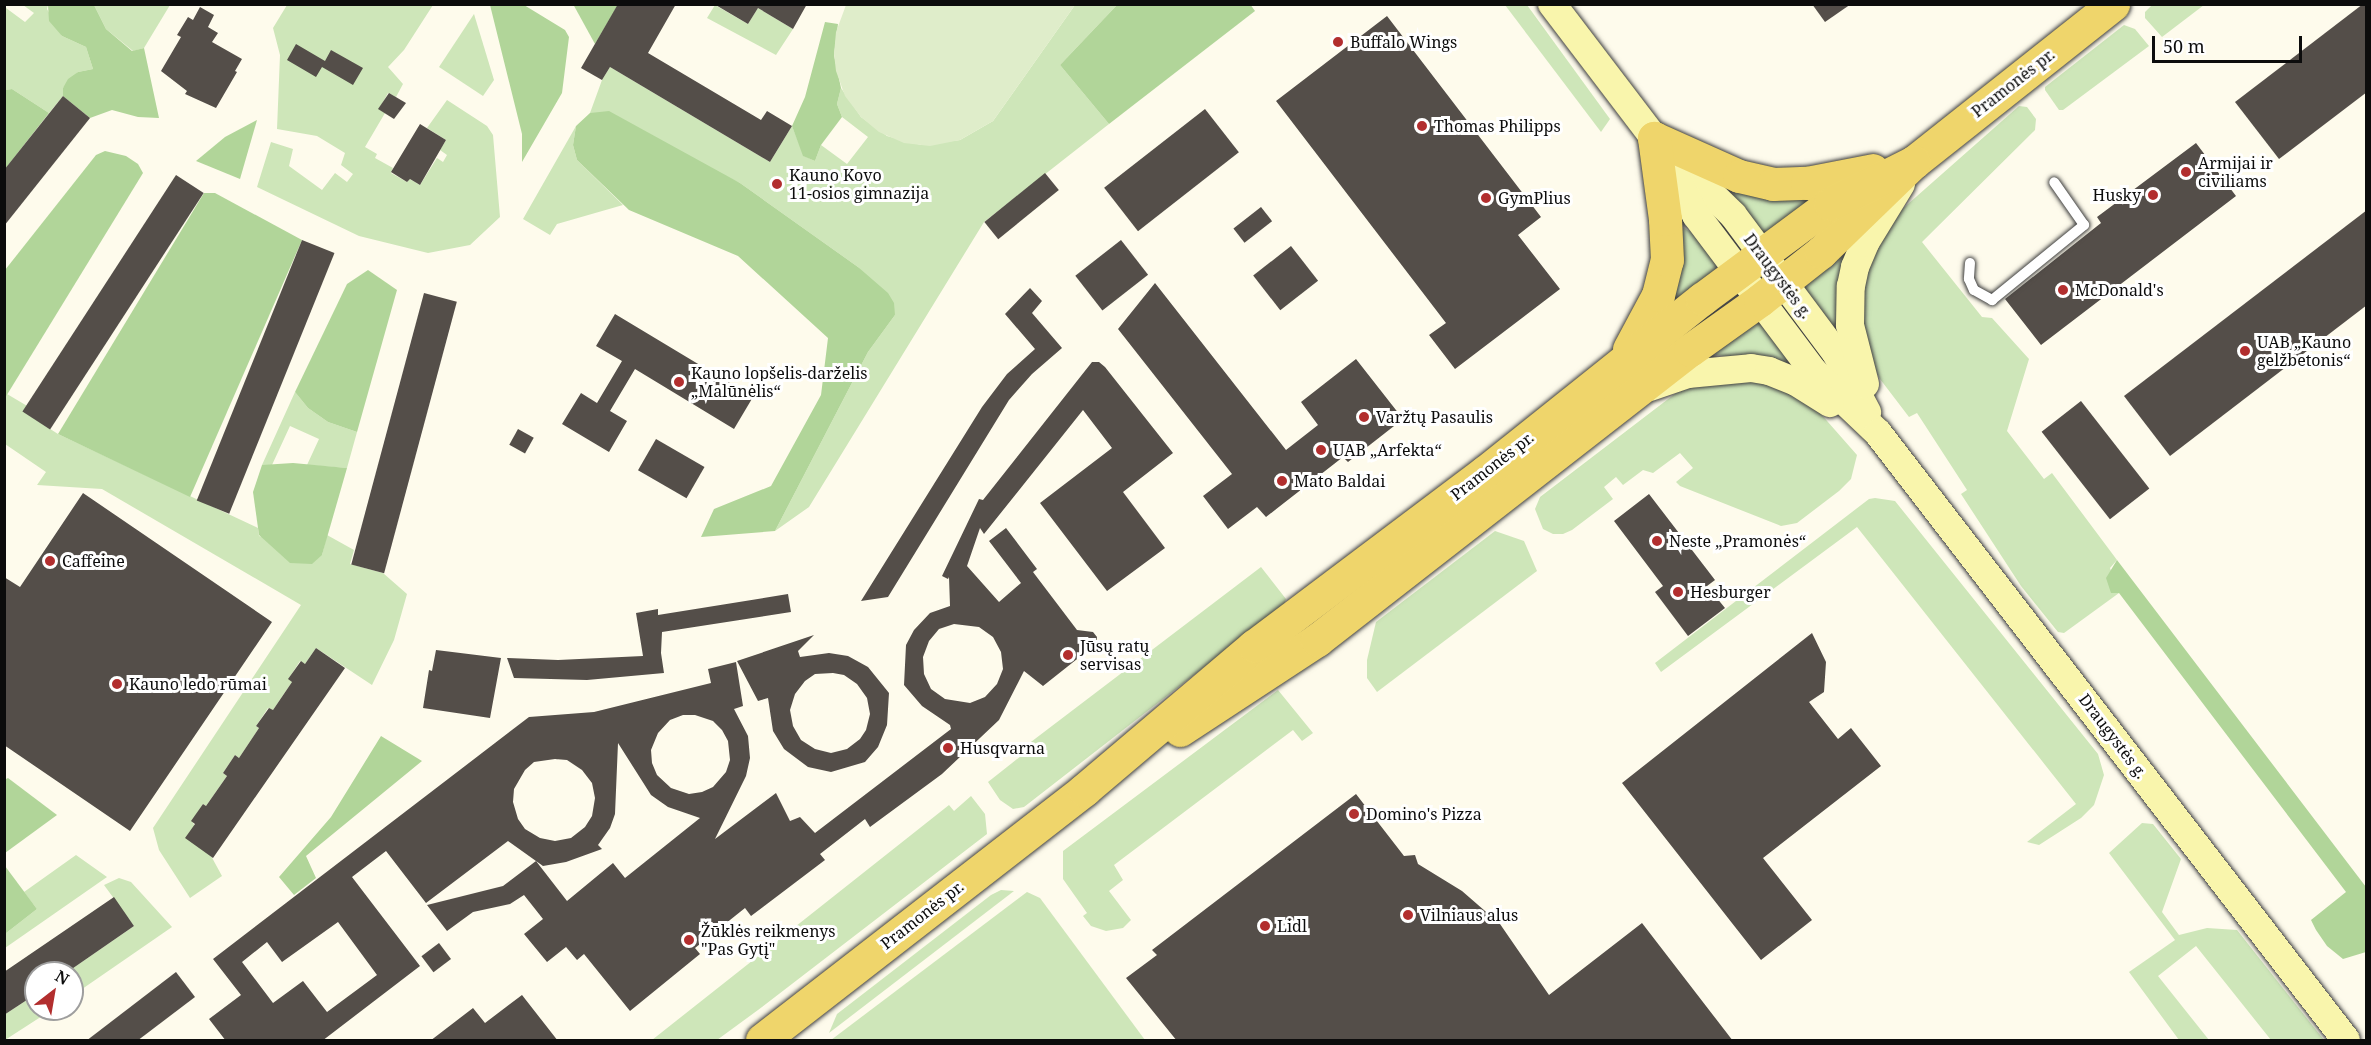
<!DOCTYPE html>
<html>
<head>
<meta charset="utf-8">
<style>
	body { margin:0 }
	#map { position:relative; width:2371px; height:1045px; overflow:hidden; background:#fefbec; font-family:"Noto Serif",serif }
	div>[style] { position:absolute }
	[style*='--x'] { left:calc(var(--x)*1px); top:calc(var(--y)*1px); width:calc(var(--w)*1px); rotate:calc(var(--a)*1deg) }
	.green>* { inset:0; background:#cee6b9 }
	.forest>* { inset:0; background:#b1d599 }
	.pitch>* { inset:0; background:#dfedca }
	.building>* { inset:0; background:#544e49; transform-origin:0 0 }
	.roads { filter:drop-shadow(0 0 2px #3f3f3f) drop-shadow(0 0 2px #3f3f3f) }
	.lane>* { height:10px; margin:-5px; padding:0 5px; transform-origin:5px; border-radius:5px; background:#fff }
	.secondary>* { height:28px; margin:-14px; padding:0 14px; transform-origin:14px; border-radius:14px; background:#f9f5ac }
	.primary>* { height:33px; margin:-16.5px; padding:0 16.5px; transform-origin:16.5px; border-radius:16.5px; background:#efd56b }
	.dots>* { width:16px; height:16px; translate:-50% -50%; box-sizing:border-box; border:3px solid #fff; border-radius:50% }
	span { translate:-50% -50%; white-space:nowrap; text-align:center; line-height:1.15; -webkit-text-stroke:6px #fff; paint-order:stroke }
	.poi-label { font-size:16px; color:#0c0c0c }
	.left { translate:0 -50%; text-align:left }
	.right { translate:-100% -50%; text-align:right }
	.street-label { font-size:16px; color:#0c0c0c }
	.frame { position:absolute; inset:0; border:6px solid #0c0c0c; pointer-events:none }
	.north { position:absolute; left:24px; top:961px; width:60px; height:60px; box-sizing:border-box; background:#fff; border:2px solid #9e9e9e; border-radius:50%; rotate:31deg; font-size:16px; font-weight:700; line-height:24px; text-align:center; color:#0c0c0c }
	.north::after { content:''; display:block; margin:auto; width:21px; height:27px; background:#b22e2e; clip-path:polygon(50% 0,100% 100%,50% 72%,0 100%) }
	.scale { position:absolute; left:2152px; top:36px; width:150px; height:27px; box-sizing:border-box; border:3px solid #0c0c0c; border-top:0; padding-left:8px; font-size:18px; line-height:21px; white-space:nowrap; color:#0c0c0c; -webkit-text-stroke:4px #fff; paint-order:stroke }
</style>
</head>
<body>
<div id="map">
	<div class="green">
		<div style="clip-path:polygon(23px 5px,48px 5px,47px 9px,62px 36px,86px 47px,93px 69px,78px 72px,63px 88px,63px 96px,49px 113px,12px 89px,5px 90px,5px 9px,6px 8px,25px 22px,34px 13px)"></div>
		<div style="clip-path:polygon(94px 5px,170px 5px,144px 48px,133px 51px,106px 29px)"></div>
		<div style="clip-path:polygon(287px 5px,433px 5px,404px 50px,388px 67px,403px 84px,396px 97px,388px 93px,379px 109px,385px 113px,365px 147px,377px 154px,375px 158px,393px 168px,391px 173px,407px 182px,410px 179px,420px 185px,437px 158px,443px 162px,447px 155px,440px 150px,446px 140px,427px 128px,447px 100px,487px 126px,493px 135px,500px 217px,470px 245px,428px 253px,359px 236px,257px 187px,271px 142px,293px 149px,289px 166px,322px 190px,335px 173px,347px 182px,353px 174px,341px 165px,345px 153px,317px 136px,277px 129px,280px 55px,273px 28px)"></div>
		<div style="clip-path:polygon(715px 5px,748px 24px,758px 8px,793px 29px,776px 55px,707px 18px)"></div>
		<div style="clip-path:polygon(1075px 5px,1117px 5px,1060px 65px,1109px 124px,984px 222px,809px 507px,775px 531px,868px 352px,895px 315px,858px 267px,740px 183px,590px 113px,602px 80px,610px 67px,770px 162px,792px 126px,804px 156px,815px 161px,821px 145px,847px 164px,868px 137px,842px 117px,837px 104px,841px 88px,861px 117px,887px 136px,921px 145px,960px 140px,993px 121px)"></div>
		<div style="clip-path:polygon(1505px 5px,1527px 5px,1610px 119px,1601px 132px)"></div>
		<div style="clip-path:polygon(2152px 5px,2152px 4px,2204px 5px,2162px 37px,2145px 18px,2145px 12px)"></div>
		<div style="clip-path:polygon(474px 14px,494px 80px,483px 96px,439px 67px)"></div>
		<div style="clip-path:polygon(2124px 25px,2135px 29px,2149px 46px,2063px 110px,2059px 110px,2045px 90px,2045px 87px)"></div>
		<div style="clip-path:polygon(2019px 106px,2027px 107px,2036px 119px,2035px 130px,1922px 242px,1982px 317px,1992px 318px,2029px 359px,2007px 431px,2044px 479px,2052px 473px,2117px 560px,2110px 568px,2119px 593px,2064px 633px,2058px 632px,2021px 586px,1961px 494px,1967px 490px,1917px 413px,1909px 417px,1880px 379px,1866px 354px,1861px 286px,1891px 219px)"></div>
		<div style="clip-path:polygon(576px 126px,573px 145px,577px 160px,623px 205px,557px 224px,550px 235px,523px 219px)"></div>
		<div style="clip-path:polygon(1737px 189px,1807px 197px,1808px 202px,1764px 234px,1732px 196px)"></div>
		<div style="clip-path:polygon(1684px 228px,1691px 232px,1720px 269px,1673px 301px,1680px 230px)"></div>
		<div style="clip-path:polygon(1843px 251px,1849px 254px,1838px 325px,1833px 326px,1804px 290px,1803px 284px)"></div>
		<div style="clip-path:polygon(1759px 321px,1789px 359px,1785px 364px,1716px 355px,1715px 352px)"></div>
		<div style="clip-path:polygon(1705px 378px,1762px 378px,1813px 405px,1857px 455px,1851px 479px,1839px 491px,1797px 523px,1781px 526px,1680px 486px,1676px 482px,1693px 468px,1680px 453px,1653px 473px,1643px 470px,1623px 485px,1616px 477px,1604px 487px,1613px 499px,1572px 530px,1563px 534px,1553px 534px,1543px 529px,1535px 509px,1540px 497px,1676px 393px)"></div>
		<div style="clip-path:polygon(295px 392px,308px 408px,328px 422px,357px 432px,347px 468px,307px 465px,319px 439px,290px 426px,272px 465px,262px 465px)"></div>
		<div style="clip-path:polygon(7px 394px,34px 410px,30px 416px,58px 434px,258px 528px,259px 536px,322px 555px,327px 535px,354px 550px,350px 564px,383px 573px,407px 594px,394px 640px,372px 685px,316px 648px,305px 664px,300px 661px,289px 678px,292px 682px,273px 710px,268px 708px,256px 726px,259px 728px,239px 758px,235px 755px,223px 773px,227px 776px,206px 806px,203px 804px,192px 821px,222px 876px,190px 898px,159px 850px,153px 828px,301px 605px,102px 489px,37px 485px,46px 472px,5px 444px,4px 398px)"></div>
		<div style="clip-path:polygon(1875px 498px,1895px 501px,2098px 754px,2104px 775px,2094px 805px,2081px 818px,2039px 845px,2027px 842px,2076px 804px,1857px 527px,1661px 672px,1655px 663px,1869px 499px)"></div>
		<div style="clip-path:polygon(1495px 531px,1524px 541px,1537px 571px,1377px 692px,1367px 678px,1367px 660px,1376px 622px)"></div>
		<div style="clip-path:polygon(1261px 567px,1286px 599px,1284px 605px,1024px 807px,1013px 809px,1000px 800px,988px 782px,1026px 752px,1023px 748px)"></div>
		<div style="clip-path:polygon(1278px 690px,1313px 733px,1302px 741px,1293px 730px,1114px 865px,1123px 880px,1109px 891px,1131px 920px,1123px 928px,1106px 931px,1091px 926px,1083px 916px,1087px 913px,1063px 879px,1063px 851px)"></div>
		<div style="clip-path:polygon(971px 796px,985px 814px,987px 834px,758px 1010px,717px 1040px,652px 1040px,949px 805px,954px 811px)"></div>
		<div style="clip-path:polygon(2142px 823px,2153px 824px,2181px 859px,2162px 912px,2179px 935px,2207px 928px,2237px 930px,2324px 1040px,2271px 1040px,2196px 946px,2158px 976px,2209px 1040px,2179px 1040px,2129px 972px,2175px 940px,2109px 853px)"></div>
		<div style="clip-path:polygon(76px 855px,107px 877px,5px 948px,5px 934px,37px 909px,24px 892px)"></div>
		<div style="clip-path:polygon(119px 878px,131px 882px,172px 927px,72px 996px,72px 973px,66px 973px,134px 926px,104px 885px)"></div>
		<div style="clip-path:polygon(1001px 890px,1014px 891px,829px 1033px,837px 1014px,991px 895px)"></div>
		<div style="clip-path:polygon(1027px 892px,1040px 898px,1145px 1040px,831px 1040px)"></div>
		<div style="clip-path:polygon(36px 994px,36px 1009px,53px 1009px,5px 1040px,4px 1015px)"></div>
	</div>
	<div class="forest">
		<div style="clip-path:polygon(573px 4px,618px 5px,595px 44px)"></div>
		<div style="clip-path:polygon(1250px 4px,1255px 11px,1109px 124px,1060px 65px,1117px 5px)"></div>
		<div style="clip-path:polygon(48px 5px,94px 5px,106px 29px,132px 51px,144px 48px,159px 118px,138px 117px,112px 110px,90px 118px,63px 96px,63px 88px,68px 79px,78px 72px,93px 69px,86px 47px,62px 36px,49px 21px)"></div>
		<div style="clip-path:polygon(490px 5px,524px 5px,565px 30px,569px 37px,562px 93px,522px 162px,522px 134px)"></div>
		<div style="clip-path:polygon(825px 22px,838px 24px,834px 55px,841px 88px,837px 104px,842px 117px,821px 145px,815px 161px,803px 156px,792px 126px,805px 97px)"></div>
		<div style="clip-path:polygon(12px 89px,49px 113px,5px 169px,5px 90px)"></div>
		<div style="clip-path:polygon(609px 111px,740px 183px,858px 267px,888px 293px,894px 303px,895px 315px,868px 352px,775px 531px,701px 537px,714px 509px,771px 486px,821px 395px,828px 338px,738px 256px,629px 210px,577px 160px,573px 145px,576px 126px,590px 113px)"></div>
		<div style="clip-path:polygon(257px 120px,240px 179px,196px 161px,225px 137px)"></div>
		<div style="clip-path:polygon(105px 151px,126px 156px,138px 164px,143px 173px,5px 398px,5px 270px,96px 155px)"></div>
		<div style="clip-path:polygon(204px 193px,215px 193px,302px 240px,190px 497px,58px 434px)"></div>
		<div style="clip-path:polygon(368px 270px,397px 290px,357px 432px,328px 422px,308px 408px,295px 392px,347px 284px)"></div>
		<div style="clip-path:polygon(293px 463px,347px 468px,322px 555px,312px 564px,290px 563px,259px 535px,253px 492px,262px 465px)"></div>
		<div style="clip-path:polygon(2117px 560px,2366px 887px,2366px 952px,2343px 959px,2327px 946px,2316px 930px,2311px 920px,2346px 892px,2119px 593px,2111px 593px,2106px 578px)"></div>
		<div style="clip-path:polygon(381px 736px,422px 761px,306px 856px,316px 878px,294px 895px,279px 877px,331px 817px)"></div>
		<div style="clip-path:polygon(8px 778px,57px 815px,5px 853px,4px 780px)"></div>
		<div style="clip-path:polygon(5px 866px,37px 909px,5px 934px,4px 866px)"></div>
	</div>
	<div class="pitch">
		<div style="clip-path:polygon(846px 5px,846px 4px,1075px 5px,993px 121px,960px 140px,930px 146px,904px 143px,879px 132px,861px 117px,845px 96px,836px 71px,834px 54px,836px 32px)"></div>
	</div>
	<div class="building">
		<div style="clip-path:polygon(618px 4px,676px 4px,648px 53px,761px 120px,767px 111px,792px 126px,770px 162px,610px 67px,602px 80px,581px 68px)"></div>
		<div style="clip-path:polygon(714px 4px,807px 4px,793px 29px,758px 8px,748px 24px)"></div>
		<div style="clip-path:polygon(1812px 4px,1851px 4px,1825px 22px)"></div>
		<div style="clip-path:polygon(2363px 4px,2367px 4px,2367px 92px,2279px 159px,2235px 102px)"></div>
		<div style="clip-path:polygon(200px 7px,214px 15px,208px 27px,218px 33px,212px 42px,242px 59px,235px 71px,237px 72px,216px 108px,185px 94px,187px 91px,161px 71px,181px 37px,177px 35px,188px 17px,193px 20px)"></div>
		<div style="clip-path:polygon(1387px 16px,1541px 217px,1518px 235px,1560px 289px,1455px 369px,1429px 335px,1446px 323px,1276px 101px)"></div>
		<div style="clip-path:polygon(296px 44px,325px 61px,331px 50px,363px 68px,353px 85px,322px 67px,316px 77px,287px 60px)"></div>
		<div style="clip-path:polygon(389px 93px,406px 103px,394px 119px,378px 109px)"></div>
		<div style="clip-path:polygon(63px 96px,90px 118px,4px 226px,4px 170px)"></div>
		<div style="left:1205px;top:109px;width:55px;height:128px;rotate:52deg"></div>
		<div style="clip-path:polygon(420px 124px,446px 140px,420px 185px,410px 179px,407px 182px,391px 172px)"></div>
		<div style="clip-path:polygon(2196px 143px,2236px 196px,2041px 345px,2005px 299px,2101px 223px,2097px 217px)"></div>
		<div style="left:1045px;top:173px;width:22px;height:78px;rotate:51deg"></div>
		<div style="left:176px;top:175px;width:33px;height:282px;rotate:33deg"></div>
		<div style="left:1261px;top:207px;width:18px;height:35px;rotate:52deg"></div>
		<div style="clip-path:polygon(2367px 210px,2367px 305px,2170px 456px,2124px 396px)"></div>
		<div style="left:302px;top:240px;width:35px;height:281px;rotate:22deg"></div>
		<div style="left:1121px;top:240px;width:44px;height:58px;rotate:52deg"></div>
		<div style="left:1291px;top:246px;width:44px;height:48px;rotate:52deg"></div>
		<div style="clip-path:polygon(1155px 283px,1286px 450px,1318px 425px,1301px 402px,1356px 359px,1403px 419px,1348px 462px,1343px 457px,1266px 517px,1257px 507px,1228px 529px,1203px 496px,1232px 474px,1118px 329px)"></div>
		<div style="clip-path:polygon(1030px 288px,1042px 301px,1032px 313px,1062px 348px,1032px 374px,1009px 400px,888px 597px,861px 601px,982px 407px,1007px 374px,1035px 349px,1005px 314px)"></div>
		<div style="left:424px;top:293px;width:34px;height:281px;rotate:15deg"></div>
		<div style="clip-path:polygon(615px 314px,753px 397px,734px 429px,635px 369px,610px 411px,627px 421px,609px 452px,562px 424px,581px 393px,597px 403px,622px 361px,596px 346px)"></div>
		<div style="clip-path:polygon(evenodd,1092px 362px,1099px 362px,1105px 367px,1173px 453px,1123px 492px,1165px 548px,1107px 591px,1040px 503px,1112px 448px,1083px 410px,984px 534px,980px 528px,967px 566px,999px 602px,1021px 583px,989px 541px,1006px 528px,1037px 569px,1033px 572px,1077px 630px,1093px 632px,1097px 637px,1096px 644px,1043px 686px,1024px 671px,999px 720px,942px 774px,870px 827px,865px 819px,820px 854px,825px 860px,751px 916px,745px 908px,695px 948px,700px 954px,630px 1011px,584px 954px,577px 960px,566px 947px,547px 962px,524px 934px,543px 919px,524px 895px,510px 904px,473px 912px,447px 931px,427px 905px,503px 886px,536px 861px,567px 901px,613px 863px,625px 878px,700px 818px,668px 807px,651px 795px,618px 743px,615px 814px,610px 828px,598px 845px,602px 849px,566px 862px,543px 866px,508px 841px,426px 903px,386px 851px,352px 877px,420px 966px,322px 1041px,226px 1041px,209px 1019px,241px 995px,213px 959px,529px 717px,594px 712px,711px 683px,708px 669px,736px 662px,743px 706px,734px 709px,748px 736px,750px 758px,746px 776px,715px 839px,776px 793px,790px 821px,800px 817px,815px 833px,951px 729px,950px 725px,922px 706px,904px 685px,906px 645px,914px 630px,930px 613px,950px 606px,949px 577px,948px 579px,942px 576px,979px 499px,983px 500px,1092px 362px,954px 624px,979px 627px,993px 637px,1001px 652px,1003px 669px,997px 684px,985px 697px,970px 703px,945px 699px,931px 689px,924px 674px,923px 657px,929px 641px,939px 629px,954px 624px,1092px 362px,683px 715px,695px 715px,713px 721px,722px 730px,728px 741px,730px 760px,726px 772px,713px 787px,702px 792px,689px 794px,671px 788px,657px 775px,652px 763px,651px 750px,658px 733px,670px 720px,683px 715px,1092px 362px,555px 759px,567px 760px,582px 770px,592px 783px,595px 798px,592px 816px,585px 827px,571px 838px,555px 841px,540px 838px,525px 829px,518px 819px,513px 802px,514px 789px,525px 770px,534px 762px,555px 759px,1092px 362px,338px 922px,377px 975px,327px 1012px,303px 981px,273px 1003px,242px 962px,267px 942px,282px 962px,338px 922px)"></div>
		<div style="left:2081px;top:401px;width:111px;height:50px;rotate:52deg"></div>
		<div style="left:518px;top:429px;width:18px;height:18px;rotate:29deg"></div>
		<div style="left:656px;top:439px;width:56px;height:36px;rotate:30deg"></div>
		<div style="clip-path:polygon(83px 493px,272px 622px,130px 831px,4px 745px,4px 577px,20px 587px)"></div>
		<div style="clip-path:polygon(1649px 494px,1715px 580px,1707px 586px,1725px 608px,1688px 636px,1655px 592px,1663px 586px,1614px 521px)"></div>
		<div style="clip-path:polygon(788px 594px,791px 612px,662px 632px,661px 653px,664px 673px,587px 680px,514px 678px,507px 658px,558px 660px,643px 656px,636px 613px,658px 609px,658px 615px)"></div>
		<div style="clip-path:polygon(1812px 633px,1826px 662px,1824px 692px,1809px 702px,1838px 739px,1851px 728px,1881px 766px,1763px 858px,1812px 920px,1761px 960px,1622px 783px)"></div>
		<div style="clip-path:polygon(evenodd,814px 635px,798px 651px,800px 657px,829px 653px,848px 656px,868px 667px,889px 693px,887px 725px,878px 747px,865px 762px,831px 772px,808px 767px,784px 749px,773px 731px,768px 698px,758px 701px,737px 661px,814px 635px,833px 673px,844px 675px,857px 684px,867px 698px,870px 714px,866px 730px,860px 739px,847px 749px,831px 753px,815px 749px,801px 740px,793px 726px,790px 710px,795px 694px,805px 681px,815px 674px,833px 673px)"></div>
		<div style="clip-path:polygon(316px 648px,345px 668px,213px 858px,185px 838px,195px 824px,191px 821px,203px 804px,206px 806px,227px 776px,223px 773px,235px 755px,239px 758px,259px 728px,256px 726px,269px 708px,273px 710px,292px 682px,288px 679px,301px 661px,305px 664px)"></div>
		<div style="clip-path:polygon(436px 650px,501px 658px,490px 718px,423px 708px,429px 670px,432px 671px)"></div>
		<div style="clip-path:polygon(1356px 794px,1404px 856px,1415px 855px,1418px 864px,1462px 891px,1500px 924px,1549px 995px,1642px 923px,1733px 1041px,1177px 1041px,1126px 978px,1157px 955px,1152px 950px)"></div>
		<div style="clip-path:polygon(114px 897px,134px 926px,66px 973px,36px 973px,36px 994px,4px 1015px,4px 972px)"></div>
		<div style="left:439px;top:943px;width:20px;height:22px;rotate:53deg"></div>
		<div style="clip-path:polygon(176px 972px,195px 997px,137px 1041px,86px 1041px)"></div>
		<div style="clip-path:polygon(522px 995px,558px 1041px,430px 1041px,473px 1008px,485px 1023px)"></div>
	</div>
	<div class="roads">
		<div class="lane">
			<div style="--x:1970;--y:263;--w:16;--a:94"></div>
			<div style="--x:1969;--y:279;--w:12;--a:66"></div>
			<div style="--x:1974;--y:290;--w:21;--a:29"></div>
			<div style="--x:1992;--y:300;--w:119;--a:-39.2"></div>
			<div style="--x:2084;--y:225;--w:52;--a:-124.9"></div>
		</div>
		<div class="secondary">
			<div style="--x:1552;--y:4;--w:168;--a:52.7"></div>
			<div style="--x:1654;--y:138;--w:110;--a:44.3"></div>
			<div style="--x:1733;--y:215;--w:172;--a:53.3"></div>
			<div style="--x:1836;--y:353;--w:67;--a:62.3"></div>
			<div style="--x:1658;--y:145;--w:80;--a:61.5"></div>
			<div style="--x:1696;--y:215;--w:195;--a:53.1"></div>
			<div style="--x:1813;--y:371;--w:90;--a:43.6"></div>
			<div style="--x:1878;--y:433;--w:766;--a:52.37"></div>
			<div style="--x:1865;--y:384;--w:61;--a:-104.3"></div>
			<div style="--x:1850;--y:325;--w:39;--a:-89"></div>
			<div style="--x:1851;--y:286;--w:19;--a:-78"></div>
			<div style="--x:1855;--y:267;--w:26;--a:-67"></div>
			<div style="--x:1865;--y:243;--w:69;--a:-58.6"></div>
			<div style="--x:1650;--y:387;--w:40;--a:-18.9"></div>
			<div style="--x:1688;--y:374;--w:63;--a:-5.4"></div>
			<div style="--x:1751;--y:368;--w:18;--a:9"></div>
			<div style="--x:1769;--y:371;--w:29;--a:22"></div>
			<div style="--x:1796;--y:382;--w:40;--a:32"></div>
		</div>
		<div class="primary">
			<div style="--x:1654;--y:138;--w:93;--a:24.1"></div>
			<div style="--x:1739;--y:176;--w:35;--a:13"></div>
			<div style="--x:1773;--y:184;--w:34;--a:-2"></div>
			<div style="--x:1807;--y:183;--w:67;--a:-11.1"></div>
			<div style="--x:1629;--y:349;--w:61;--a:-61.8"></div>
			<div style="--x:1658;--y:295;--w:36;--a:-76"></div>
			<div style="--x:1667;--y:260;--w:41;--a:-92.8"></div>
			<div style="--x:1665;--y:219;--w:82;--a:-97.7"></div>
			<div style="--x:1180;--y:730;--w:164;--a:-33.3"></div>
			<div style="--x:1317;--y:640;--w:472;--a:-37.9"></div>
			<div style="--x:1690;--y:350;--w:86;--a:-35.5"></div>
			<div style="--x:1760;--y:300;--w:78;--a:-38.2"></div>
			<div style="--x:1821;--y:252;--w:129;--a:-44.1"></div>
			<div style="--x:1914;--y:162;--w:254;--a:-38.4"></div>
			<div style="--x:762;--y:1040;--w:408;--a:-37.8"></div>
			<div style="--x:1084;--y:790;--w:223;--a:-40.3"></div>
			<div style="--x:1254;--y:646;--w:289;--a:-37"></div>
			<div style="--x:1485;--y:472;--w:278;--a:-38.6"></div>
			<div style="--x:1702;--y:299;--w:159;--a:-36.6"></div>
			<div style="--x:1830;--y:204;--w:94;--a:-26.6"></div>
		</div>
	</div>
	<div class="dots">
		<div style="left:1338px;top:42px;background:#b22e2e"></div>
		<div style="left:1422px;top:126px;background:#b22e2e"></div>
		<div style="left:2186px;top:172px;background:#b22e2e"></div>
		<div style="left:777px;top:184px;background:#b22e2e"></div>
		<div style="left:2153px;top:195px;background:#b22e2e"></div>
		<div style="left:1486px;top:198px;background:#b22e2e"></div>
		<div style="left:2063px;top:290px;background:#b22e2e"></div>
		<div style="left:2245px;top:351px;background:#b22e2e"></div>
		<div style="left:679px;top:382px;background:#b22e2e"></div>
		<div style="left:1364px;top:417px;background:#b22e2e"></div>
		<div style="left:1321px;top:450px;background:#b22e2e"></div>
		<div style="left:1282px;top:481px;background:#b22e2e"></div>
		<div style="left:1657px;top:541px;background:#b22e2e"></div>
		<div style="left:50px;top:561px;background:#b22e2e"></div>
		<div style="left:1678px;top:592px;background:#b22e2e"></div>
		<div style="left:1068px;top:655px;background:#b22e2e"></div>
		<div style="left:117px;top:684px;background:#b22e2e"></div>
		<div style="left:948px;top:748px;background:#b22e2e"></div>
		<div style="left:1354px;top:814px;background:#b22e2e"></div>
		<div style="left:1408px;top:915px;background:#b22e2e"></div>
		<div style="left:1265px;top:926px;background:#b22e2e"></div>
		<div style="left:689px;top:940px;background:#b22e2e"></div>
	</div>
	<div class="poi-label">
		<span class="left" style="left:1350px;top:42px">Buffalo Wings</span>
		<span class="left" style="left:1434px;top:126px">Thomas Philipps</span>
		<span class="left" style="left:2198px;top:172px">Armijai ir<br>civiliams</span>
		<span class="left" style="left:789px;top:184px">Kauno Kovo<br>11-osios gimnazija</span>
		<span class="right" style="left:2141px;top:195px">Husky</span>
		<span class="left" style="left:1498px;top:198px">GymPlius</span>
		<span class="left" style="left:2075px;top:290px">McDonald's</span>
		<span class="left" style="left:2257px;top:351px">UAB „Kauno<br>gelžbetonis“</span>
		<span class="left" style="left:691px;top:382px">Kauno lopšelis-darželis<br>„Malūnėlis“</span>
		<span class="left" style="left:1376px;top:417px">Varžtų Pasaulis</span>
		<span class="left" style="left:1333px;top:450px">UAB „Arfekta“</span>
		<span class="left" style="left:1294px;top:481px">Mato Baldai</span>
		<span class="left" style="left:1669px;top:541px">Neste „Pramonės“</span>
		<span class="left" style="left:62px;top:561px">Caffeine</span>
		<span class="left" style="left:1690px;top:592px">Hesburger</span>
		<span class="left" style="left:1080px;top:655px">Jūsų ratų<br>servisas</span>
		<span class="left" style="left:129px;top:684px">Kauno ledo rūmai</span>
		<span class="left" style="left:960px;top:748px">Husqvarna</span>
		<span class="left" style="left:1366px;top:814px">Domino's Pizza</span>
		<span class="left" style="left:1420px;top:915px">Vilniaus alus</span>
		<span class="left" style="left:1277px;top:926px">Lidl</span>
		<span class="left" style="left:701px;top:940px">Žūklės reikmenys<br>"Pas Gytį"</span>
	</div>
	<div class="street-label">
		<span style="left:2013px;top:83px;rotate:-38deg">Pramonės pr.</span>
		<span style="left:1778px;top:276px;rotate:53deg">Draugystės g.</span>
		<span style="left:1492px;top:466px;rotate:-38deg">Pramonės pr.</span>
		<span style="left:2113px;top:736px;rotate:53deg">Draugystės g.</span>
		<span style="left:922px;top:915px;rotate:-38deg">Pramonės pr.</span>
	</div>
	<div class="frame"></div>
	<div class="north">N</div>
	<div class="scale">50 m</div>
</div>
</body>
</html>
